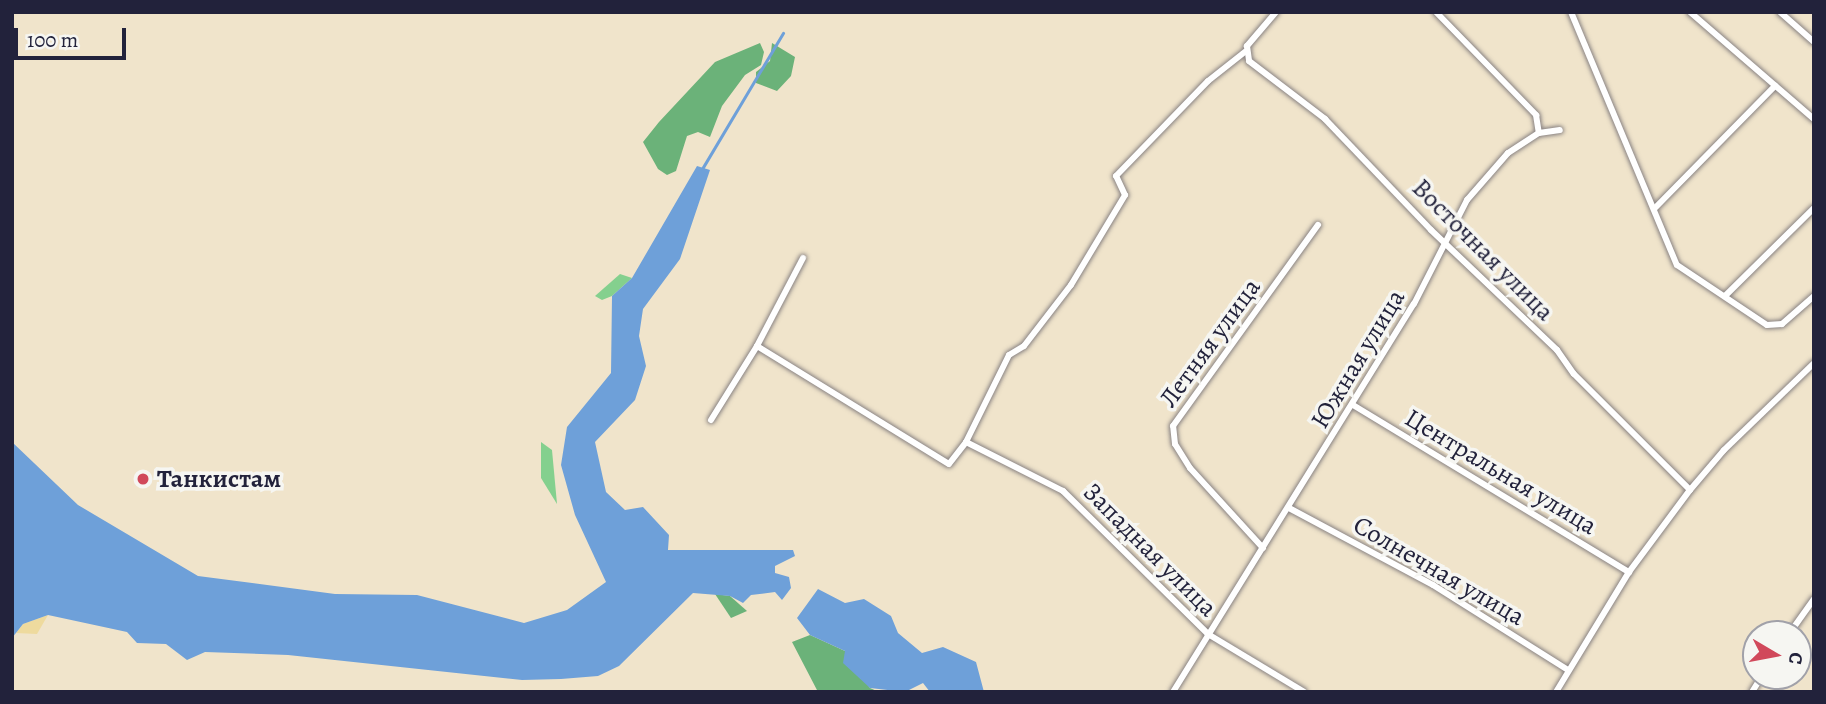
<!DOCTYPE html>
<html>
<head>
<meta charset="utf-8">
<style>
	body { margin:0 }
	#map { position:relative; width:1826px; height:704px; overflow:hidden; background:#f0e4cb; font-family:Alegreya,serif }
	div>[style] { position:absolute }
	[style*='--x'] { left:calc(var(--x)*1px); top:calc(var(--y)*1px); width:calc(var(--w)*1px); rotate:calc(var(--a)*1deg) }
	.green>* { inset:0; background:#84d08e }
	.forest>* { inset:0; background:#6bb279 }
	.sand>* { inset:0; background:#eeda9e }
	.water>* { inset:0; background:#6ea0d9 }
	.stream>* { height:2.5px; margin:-1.25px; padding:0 1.25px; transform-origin:1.25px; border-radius:1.25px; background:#6ea0d9 }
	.roads { filter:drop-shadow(0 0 2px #898383) drop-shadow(0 0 2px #898383) }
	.minor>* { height:6px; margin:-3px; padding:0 3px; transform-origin:3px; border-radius:3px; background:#fff }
	.dots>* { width:19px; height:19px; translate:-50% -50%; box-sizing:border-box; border:4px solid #f6f6f2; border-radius:50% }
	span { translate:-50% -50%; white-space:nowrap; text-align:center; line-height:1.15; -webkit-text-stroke:7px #f6f6f2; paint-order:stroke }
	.street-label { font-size:26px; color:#22223b }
	.poi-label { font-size:26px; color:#22223b; font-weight:700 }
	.left { translate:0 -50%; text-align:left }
	.frame { position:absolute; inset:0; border:14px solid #22223b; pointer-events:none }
	.north { position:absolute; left:1742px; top:620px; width:70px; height:70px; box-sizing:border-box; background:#f6f6f2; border:2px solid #a1a1a9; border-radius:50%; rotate:100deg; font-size:19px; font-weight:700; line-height:28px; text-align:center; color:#22223b }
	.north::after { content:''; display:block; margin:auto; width:24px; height:32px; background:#d1495b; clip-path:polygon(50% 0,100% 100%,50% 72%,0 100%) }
	.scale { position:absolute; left:14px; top:28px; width:112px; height:32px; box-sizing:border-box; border:4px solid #22223b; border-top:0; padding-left:9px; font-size:21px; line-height:24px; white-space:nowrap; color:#22223b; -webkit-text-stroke:5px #f6f6f2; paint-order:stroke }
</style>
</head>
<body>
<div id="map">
	<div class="green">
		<div style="clip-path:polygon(620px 274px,632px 278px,612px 296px,602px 300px,595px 296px)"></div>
		<div style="clip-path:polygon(541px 442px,552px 450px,557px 504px,541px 478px)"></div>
	</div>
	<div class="forest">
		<div style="clip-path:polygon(760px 43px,764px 52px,761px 65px,745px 75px,722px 106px,710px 137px,698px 132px,687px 136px,676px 171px,667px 175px,658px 169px,643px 142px,659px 122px,715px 62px)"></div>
		<div style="clip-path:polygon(772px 43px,795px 57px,791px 76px,777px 91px,756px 83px,756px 72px,770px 61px)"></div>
		<div style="clip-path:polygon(715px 594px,730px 596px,747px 611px,731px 618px)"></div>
		<div style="clip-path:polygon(810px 635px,845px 651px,870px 688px,879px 692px,818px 692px,792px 642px)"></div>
	</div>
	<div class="sand">
		<div style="clip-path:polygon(48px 615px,37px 634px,16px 633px,23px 624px)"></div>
	</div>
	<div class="water">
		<div style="clip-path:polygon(697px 166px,710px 170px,680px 259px,643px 309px,639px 336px,646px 366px,635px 400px,595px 442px,606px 492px,625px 510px,643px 507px,669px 535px,668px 550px,793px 550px,795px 556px,775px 566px,775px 573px,789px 577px,791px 588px,782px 600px,775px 592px,751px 595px,743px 603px,730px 596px,693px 593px,619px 666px,598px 676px,561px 679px,522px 680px,288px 655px,205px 652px,187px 660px,166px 644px,137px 643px,127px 632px,48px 615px,23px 624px,12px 638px,12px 442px,78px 505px,198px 576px,335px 594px,417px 595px,524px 623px,567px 610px,606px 582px,575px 515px,561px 465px,567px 427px,611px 373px,612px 296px,632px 278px)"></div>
		<div style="clip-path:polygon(818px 589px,845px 603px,864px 599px,891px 616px,898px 633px,922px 653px,943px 647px,976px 662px,984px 692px,930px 692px,923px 683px,905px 692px,870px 688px,843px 663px,845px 651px,810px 635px,797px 618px)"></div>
	</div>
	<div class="stream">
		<div style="--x:702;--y:169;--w:158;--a:-59.2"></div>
	</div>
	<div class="roads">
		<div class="minor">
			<div style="--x:1276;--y:12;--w:45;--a:130.5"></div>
			<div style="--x:1247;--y:46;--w:15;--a:82"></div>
			<div style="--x:1249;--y:61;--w:96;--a:37.3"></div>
			<div style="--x:1325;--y:119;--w:153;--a:46.3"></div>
			<div style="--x:1431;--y:230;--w:174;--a:43.6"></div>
			<div style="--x:1557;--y:350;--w:29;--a:55"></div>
			<div style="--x:1574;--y:374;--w:164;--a:45"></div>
			<div style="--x:1436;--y:12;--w:144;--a:45.8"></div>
			<div style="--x:1536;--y:115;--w:18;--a:81"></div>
			<div style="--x:1571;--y:12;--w:274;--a:67.3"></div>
			<div style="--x:1677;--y:265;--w:108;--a:33.7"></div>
			<div style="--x:1767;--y:325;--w:15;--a:-4"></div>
			<div style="--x:1782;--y:324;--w:43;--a:-41.2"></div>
			<div style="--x:1690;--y:12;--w:164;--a:40.8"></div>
			<div style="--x:1780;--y:12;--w:45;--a:41.4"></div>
			<div style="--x:1654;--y:209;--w:173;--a:-45.5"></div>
			<div style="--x:803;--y:258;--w:99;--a:117.6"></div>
			<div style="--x:757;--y:346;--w:225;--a:31.6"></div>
			<div style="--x:949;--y:464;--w:28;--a:-52"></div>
			<div style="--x:966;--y:442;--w:97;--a:-63.7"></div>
			<div style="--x:1009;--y:355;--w:17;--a:-31"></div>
			<div style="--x:1024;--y:346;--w:77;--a:-52.4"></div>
			<div style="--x:1071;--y:285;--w:105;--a:-59"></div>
			<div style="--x:1125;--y:195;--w:21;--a:-115"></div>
			<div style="--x:1116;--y:176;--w:132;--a:-45.9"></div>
			<div style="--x:1208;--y:81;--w:48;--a:-38.3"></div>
			<div style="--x:1725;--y:296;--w:125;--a:-44.7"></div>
			<div style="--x:1353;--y:405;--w:323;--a:31.2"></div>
			<div style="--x:711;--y:420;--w:87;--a:-58.1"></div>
			<div style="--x:966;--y:442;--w:109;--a:26.8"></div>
			<div style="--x:1063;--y:491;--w:204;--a:44.6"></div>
			<div style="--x:1208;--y:634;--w:112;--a:31.1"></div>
			<div style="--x:1289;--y:508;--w:163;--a:28.1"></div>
			<div style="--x:1433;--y:585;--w:160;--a:32.2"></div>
			<div style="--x:1263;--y:548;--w:108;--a:-132.4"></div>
			<div style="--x:1190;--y:468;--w:28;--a:-122"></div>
			<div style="--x:1175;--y:444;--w:18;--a:-96"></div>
			<div style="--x:1173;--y:426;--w:248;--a:-54.2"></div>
			<div style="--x:1789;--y:634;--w:43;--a:-54.5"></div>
			<div style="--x:1173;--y:692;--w:457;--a:-58.2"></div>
			<div style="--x:1414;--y:304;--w:117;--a:-63"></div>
			<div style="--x:1467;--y:200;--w:62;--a:-48.9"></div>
			<div style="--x:1508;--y:153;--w:37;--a:-33"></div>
			<div style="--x:1539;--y:133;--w:21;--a:-8"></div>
			<div style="--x:1556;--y:692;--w:140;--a:-58.7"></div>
			<div style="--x:1629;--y:572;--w:102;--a:-53.4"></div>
			<div style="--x:1690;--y:490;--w:52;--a:-49.6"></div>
			<div style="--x:1724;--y:450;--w:125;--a:-44"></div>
			<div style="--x:1752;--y:692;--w:19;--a:-58"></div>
		</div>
	</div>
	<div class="dots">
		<div style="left:143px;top:479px;background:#d1495b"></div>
	</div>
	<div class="street-label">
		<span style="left:1483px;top:250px;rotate:45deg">Восточная улица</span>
		<span style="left:1210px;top:343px;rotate:-54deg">Летняя улица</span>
		<span style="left:1358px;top:359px;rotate:-59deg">Южная улица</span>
		<span style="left:1501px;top:472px;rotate:31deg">Центральная улица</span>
		<span style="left:1150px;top:550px;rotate:45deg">Западная улица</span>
		<span style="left:1439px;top:571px;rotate:30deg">Солнечная улица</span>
	</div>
	<div class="poi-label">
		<span class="left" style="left:157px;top:479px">Танкистам</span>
	</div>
	<div class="frame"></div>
	<div class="north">С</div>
	<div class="scale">100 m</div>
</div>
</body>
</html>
